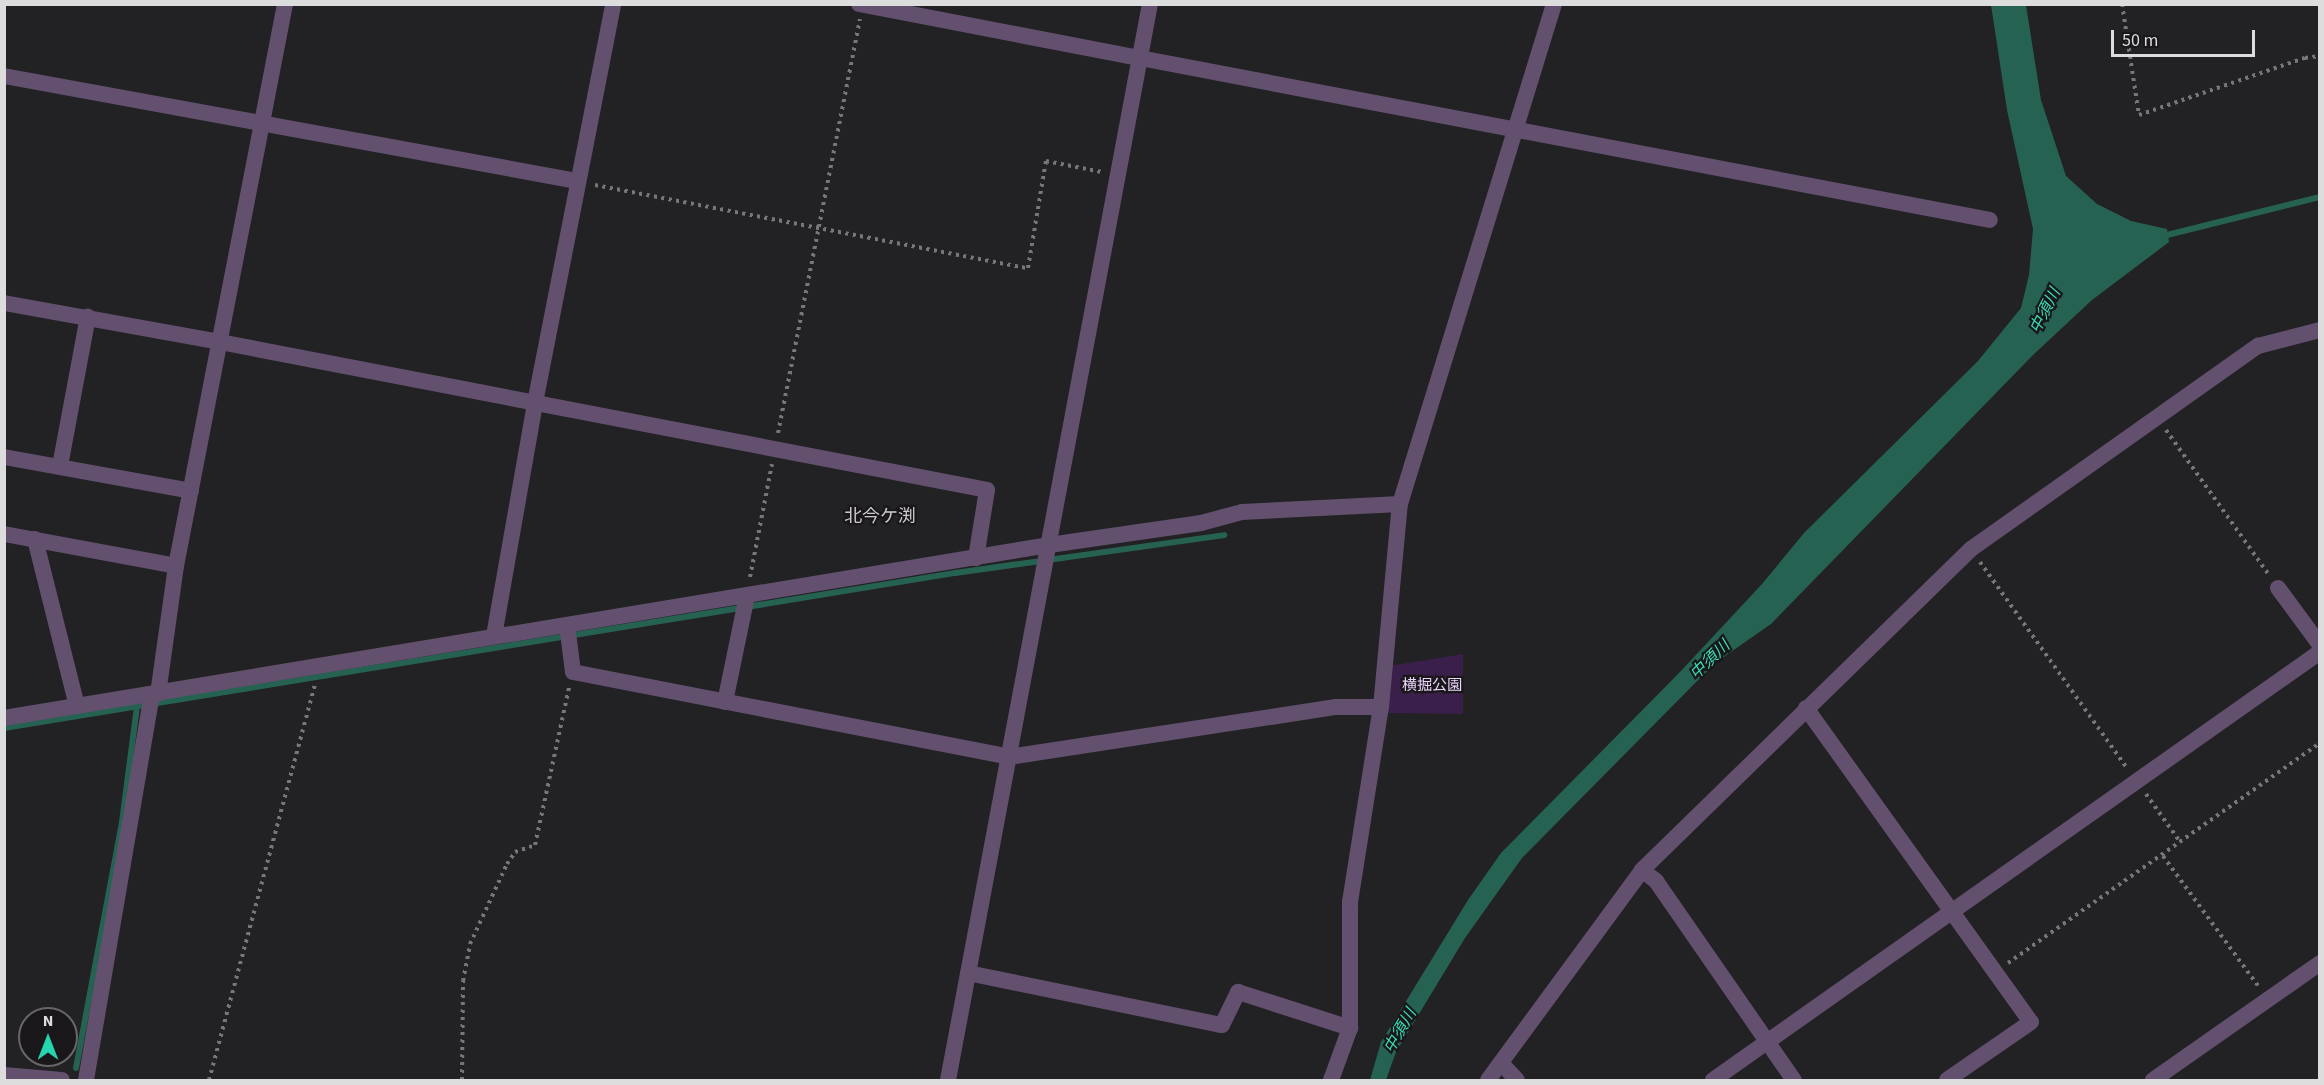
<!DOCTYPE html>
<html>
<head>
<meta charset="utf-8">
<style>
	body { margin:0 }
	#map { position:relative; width:2324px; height:1085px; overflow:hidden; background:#222123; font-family:"Source Sans 3","Noto Sans JP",sans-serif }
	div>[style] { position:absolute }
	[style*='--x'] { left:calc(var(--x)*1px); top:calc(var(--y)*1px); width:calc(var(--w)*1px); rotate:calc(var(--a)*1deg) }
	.green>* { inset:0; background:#3a1f4a }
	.water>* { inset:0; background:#256252 }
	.stream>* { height:6px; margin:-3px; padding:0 3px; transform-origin:3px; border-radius:3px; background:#256252 }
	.path>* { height:4px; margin-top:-2px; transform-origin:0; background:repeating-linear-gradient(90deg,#787778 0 3px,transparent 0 7.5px) }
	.minor>* { height:16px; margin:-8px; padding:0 8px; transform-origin:8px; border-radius:8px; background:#62506e }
	.tertiary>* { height:16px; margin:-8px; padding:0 8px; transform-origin:8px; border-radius:8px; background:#62506e }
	span { translate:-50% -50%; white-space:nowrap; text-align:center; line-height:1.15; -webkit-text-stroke:4.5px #19171a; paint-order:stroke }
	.park-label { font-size:15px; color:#ecd5fc }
	.water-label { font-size:16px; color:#38e0b9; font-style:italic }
	.quarter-label { font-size:18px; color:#cccacd }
	.frame { position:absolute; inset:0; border:6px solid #deddde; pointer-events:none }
	.north { position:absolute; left:18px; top:1007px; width:60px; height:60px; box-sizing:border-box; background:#19171a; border:2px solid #686668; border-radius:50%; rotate:0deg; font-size:16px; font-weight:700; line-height:24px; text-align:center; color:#deddde }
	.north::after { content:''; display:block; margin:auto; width:21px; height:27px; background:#24d5ae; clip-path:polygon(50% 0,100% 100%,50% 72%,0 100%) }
	.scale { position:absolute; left:2111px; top:30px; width:144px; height:27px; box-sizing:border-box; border:3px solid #deddde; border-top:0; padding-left:8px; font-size:18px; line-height:21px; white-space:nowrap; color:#deddde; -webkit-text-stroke:4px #19171a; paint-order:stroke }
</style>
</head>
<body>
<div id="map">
	<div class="green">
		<div style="clip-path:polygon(1463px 654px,1463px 714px,1387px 713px,1389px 666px)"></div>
	</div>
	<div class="water">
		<div style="clip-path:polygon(1991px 5px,2026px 5px,2041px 100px,2066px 176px,2097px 204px,2131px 221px,2167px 229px,2169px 242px,2092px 300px,2033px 355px,1771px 624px,1715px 663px,1522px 858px,1465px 938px,1396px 1052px,1386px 1080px,1370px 1080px,1381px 1042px,1468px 900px,1501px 853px,1680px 672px,1762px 584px,1804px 533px,1978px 361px,2021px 308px,2029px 275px,2033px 229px,2007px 110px)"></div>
	</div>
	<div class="stream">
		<div style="--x:2163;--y:236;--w:162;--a:-14"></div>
		<div style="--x:4;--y:728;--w:964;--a:-9.26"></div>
		<div style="--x:955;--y:573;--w:272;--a:-8"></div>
		<div style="--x:76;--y:1068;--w:250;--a:-79.4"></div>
		<div style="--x:122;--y:822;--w:117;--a:-82.6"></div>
	</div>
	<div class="path">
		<div style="--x:2122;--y:4;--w:112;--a:81.3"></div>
		<div style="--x:2139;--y:115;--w:176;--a:-19"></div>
		<div style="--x:2305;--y:58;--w:15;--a:-8"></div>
		<div style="--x:595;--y:185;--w:441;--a:10.9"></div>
		<div style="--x:1028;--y:268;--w:109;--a:-80.5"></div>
		<div style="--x:1046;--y:161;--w:57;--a:11.1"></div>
		<div style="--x:2166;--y:430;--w:178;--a:54.6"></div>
		<div style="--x:778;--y:433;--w:422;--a:-78.8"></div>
		<div style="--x:1980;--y:562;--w:253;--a:54.5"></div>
		<div style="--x:750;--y:577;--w:115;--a:-79"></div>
		<div style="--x:2146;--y:794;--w:60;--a:54.5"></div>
		<div style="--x:2163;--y:856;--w:161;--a:53.8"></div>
		<div style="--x:2008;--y:963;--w:382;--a:-35.2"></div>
		<div style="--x:209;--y:1080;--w:410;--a:-75"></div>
		<div style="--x:462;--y:1080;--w:99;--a:-89.4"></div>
		<div style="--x:463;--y:981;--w:38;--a:-79"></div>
		<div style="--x:470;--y:944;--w:88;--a:-65.2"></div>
		<div style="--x:507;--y:864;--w:14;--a:-56"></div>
		<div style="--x:515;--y:852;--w:21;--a:-19"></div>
		<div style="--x:535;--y:845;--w:161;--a:-77.8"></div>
	</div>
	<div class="minor">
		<div style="--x:1140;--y:58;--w:865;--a:10.79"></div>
		<div style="--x:4;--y:76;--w:583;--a:10.38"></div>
		<div style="--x:4;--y:303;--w:219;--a:10.2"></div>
		<div style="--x:220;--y:342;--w:781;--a:10.92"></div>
		<div style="--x:987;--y:490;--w:69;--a:99.2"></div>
		<div style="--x:4;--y:457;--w:190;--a:10.3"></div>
		<div style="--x:60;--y:466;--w:152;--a:-79.4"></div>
		<div style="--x:4;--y:534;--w:175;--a:10.5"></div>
		<div style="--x:35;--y:539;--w:172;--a:75.9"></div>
		<div style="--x:2278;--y:588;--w:71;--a:53.6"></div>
		<div style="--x:567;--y:625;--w:47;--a:82.7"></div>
		<div style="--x:573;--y:672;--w:444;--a:11"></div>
		<div style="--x:1009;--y:757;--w:331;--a:-8.7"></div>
		<div style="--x:1336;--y:707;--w:45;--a:0"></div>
		<div style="--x:494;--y:636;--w:237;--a:-80"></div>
		<div style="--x:535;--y:403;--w:407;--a:-78.9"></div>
		<div style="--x:158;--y:694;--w:129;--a:-82"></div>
		<div style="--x:176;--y:566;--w:572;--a:-79.02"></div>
		<div style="--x:725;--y:702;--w:108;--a:-78.3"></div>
		<div style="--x:1806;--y:708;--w:386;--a:54.4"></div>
		<div style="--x:2031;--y:1022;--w:102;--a:145.4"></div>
		<div style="--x:4;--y:718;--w:1059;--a:-9.4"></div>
		<div style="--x:1049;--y:545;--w:154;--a:-8.2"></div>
		<div style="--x:1201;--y:523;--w:42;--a:-15"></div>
		<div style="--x:1242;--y:512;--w:158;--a:-2.9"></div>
		<div style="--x:1642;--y:870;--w:18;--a:38"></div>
		<div style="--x:1656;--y:881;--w:242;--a:55.3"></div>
		<div style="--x:968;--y:973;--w:259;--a:11.6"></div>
		<div style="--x:1222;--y:1025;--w:37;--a:-64"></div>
		<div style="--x:1238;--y:992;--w:118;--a:17.8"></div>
		<div style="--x:1501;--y:1063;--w:23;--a:47"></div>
		<div style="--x:4;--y:1075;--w:58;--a:4.9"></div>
		<div style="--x:86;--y:1080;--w:391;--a:-80.3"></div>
		<div style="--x:1331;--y:1080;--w:55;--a:-69.9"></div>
		<div style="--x:1350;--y:1028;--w:126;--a:-90"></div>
		<div style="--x:1350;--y:902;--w:197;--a:-81"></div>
		<div style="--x:1381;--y:707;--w:204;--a:-84.7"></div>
		<div style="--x:1400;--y:504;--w:523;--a:-72.88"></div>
		<div style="--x:1488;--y:1080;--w:260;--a:-53.7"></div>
		<div style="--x:1642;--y:870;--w:460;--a:-44.3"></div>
		<div style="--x:1971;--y:549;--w:352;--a:-35.3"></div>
		<div style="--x:2258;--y:346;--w:64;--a:-14.5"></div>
		<div style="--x:1713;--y:1080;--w:743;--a:-35.19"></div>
		<div style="--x:2153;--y:1080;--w:204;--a:-35"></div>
	</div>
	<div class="tertiary">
		<div style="--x:859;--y:4;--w:286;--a:10.9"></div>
		<div style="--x:948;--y:1080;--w:1095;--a:-79.37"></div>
	</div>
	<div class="park-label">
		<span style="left:1432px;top:686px">横掘公園</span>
	</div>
	<div class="water-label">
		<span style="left:2045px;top:311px;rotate:-63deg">中須川</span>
		<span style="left:1710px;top:660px;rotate:-44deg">中須川</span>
		<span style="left:1400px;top:1031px;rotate:-60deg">中須川</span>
	</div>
	<div class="quarter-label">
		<span style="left:880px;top:517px">北今ケ渕</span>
	</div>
	<div class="frame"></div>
	<div class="north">N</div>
	<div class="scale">50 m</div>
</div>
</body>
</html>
